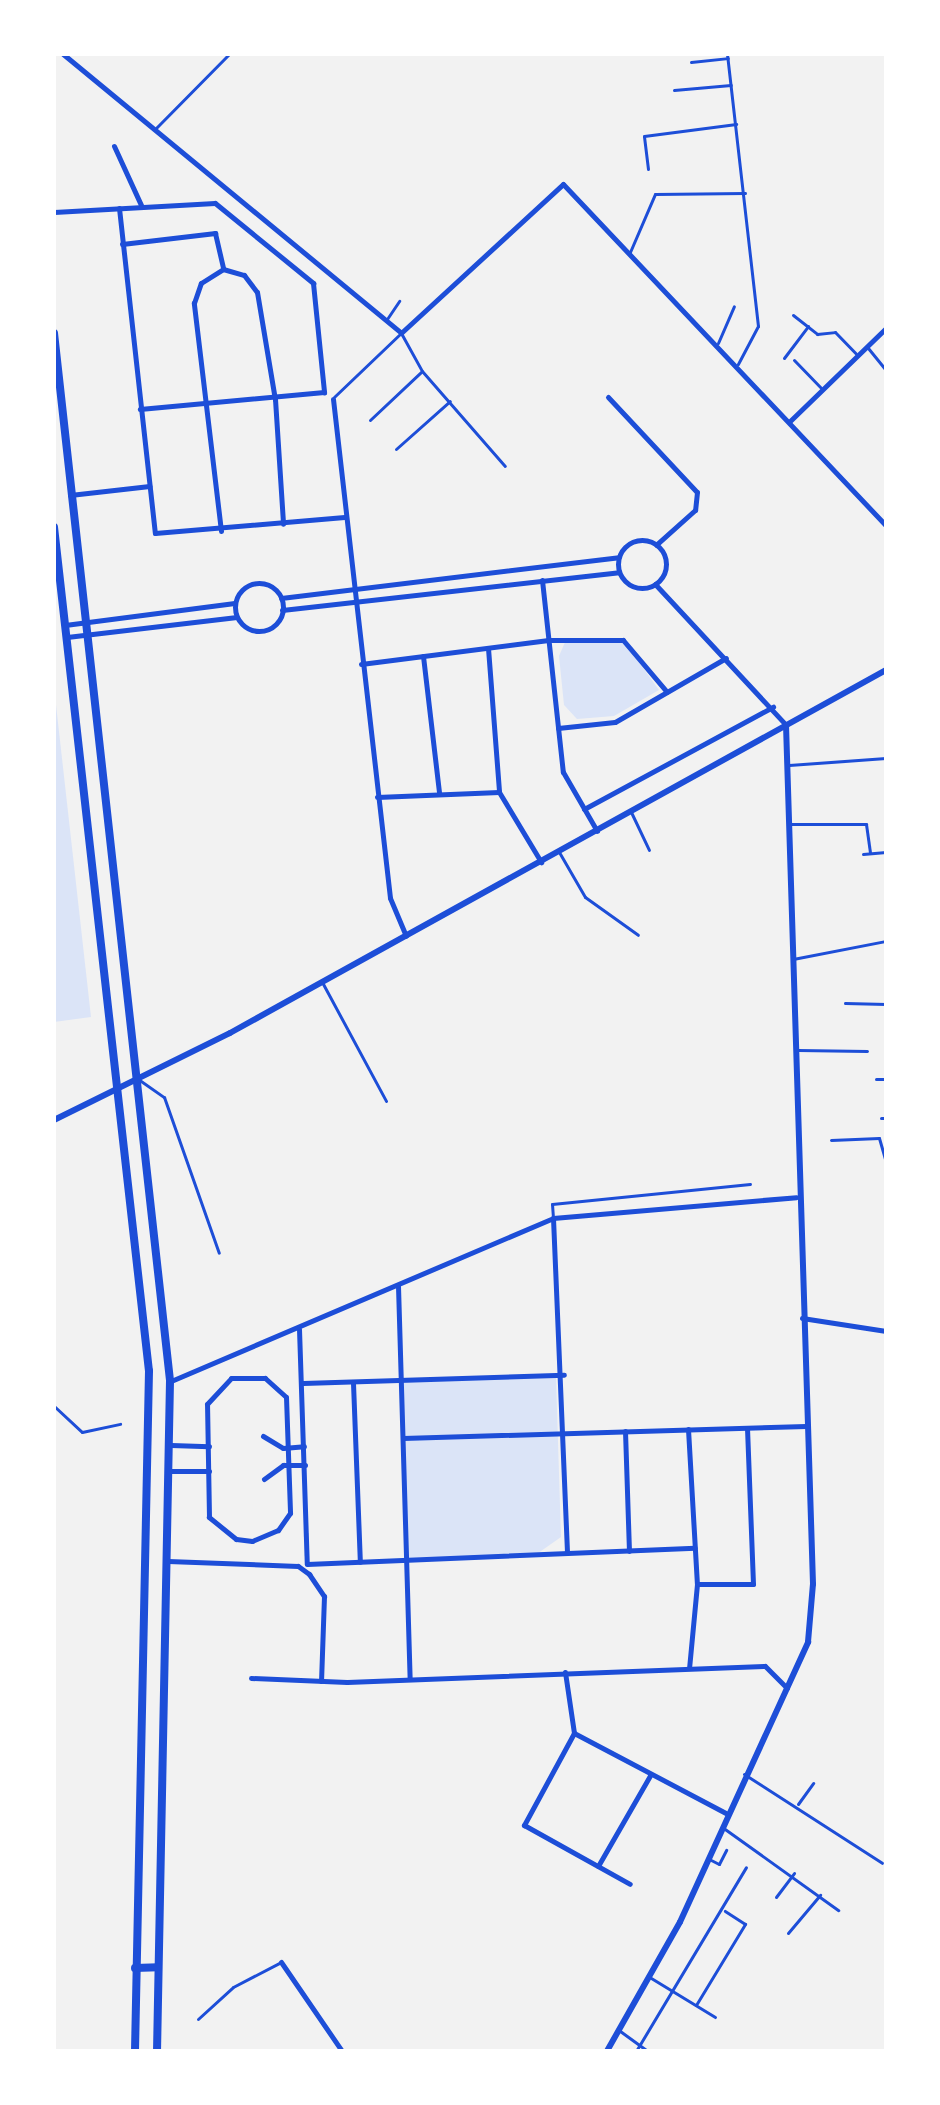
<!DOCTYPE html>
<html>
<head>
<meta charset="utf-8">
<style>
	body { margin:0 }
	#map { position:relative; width:940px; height:2105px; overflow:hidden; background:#f2f2f2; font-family:Quicksand,sans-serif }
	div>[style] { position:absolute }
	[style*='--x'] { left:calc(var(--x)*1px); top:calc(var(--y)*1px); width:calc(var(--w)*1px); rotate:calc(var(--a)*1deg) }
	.green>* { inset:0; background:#dbe4f7 }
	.service>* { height:3px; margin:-1.5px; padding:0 1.5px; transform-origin:1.5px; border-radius:1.5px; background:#1d4ed8 }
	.minor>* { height:5px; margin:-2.5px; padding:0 2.5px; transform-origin:2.5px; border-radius:2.5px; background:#1d4ed8 }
	.minor>.ring { margin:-2.5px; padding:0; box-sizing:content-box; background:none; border:5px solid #1d4ed8; border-radius:50% }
	.tertiary>* { height:6px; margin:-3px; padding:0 3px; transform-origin:3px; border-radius:3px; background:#1d4ed8 }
	.primary>* { height:8px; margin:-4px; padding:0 4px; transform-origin:4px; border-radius:4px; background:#1d4ed8 }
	span { translate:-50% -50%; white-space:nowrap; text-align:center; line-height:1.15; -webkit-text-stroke:7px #fff; paint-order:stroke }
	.frame { position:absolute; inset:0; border:56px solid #fff; pointer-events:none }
</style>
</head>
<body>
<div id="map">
	<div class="green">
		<div style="clip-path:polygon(566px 640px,623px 640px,659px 690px,614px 716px,577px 719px,564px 705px,559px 656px)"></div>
		<div style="clip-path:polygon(54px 687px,91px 1017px,54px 1022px)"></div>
		<div style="clip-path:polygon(556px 1378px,561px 1537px,534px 1556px,407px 1560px,401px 1381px)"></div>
	</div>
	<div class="service">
		<div style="--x:727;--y:54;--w:274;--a:83.5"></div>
		<div style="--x:758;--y:326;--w:43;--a:117.8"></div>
		<div style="--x:691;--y:62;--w:37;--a:-6"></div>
		<div style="--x:674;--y:90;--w:57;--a:-5"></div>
		<div style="--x:156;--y:128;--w:104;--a:-45.4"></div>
		<div style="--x:648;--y:169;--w:33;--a:-97"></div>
		<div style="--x:644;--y:136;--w:93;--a:-7.4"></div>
		<div style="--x:630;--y:252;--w:63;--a:-66.7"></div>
		<div style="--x:655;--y:194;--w:90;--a:-0.6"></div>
		<div style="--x:793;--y:315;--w:31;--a:38"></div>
		<div style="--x:817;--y:334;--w:18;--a:-6"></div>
		<div style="--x:835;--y:332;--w:30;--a:46"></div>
		<div style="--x:387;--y:319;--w:22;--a:-56"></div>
		<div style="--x:718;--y:343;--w:40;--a:-66.6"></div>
		<div style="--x:868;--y:348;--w:28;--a:51"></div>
		<div style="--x:784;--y:358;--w:40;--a:-53"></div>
		<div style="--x:794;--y:360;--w:39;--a:46"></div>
		<div style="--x:334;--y:397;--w:93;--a:-43.7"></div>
		<div style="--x:401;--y:333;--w:43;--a:61.1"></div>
		<div style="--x:422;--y:371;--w:126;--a:48.9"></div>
		<div style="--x:370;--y:420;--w:71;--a:-43.3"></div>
		<div style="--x:396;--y:449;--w:72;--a:-41.6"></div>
		<div style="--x:789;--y:765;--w:97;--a:-4.1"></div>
		<div style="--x:631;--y:812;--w:42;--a:64.7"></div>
		<div style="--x:790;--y:824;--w:76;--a:0"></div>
		<div style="--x:866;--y:824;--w:29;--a:82"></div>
		<div style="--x:559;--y:852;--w:52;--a:60"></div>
		<div style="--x:585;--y:897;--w:65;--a:35.6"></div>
		<div style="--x:863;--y:854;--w:23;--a:-5"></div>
		<div style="--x:793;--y:959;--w:95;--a:-11"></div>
		<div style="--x:322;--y:982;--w:135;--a:61.7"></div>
		<div style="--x:845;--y:1003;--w:41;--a:1.4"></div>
		<div style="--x:798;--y:1050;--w:69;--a:0.8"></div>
		<div style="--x:138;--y:1079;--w:32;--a:35"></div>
		<div style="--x:164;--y:1097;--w:165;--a:70.6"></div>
		<div style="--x:876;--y:1079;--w:10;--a:0"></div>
		<div style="--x:881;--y:1118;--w:5;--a:0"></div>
		<div style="--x:831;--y:1140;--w:48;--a:-2.4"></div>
		<div style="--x:879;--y:1138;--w:25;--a:74"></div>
		<div style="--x:553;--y:1218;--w:14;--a:-94"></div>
		<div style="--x:552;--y:1204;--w:199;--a:-5.8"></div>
		<div style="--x:54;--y:1406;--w:38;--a:43"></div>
		<div style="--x:82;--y:1432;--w:39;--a:-12"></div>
		<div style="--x:744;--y:1774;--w:164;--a:32.8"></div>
		<div style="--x:798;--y:1804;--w:26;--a:-54"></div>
		<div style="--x:722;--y:1827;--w:143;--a:35.6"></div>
		<div style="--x:709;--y:1859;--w:11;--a:27"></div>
		<div style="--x:719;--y:1864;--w:16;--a:-63"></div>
		<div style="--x:776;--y:1897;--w:30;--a:-53"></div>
		<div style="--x:788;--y:1933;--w:50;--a:-49.9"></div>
		<div style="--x:651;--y:1978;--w:75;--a:31.4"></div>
		<div style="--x:696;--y:2005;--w:95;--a:-58.8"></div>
		<div style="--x:745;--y:1924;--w:24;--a:-147"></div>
		<div style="--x:198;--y:2019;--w:47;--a:-42.4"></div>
		<div style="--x:233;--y:1987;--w:54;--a:-27.5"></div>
		<div style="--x:620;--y:2031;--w:34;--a:36"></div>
		<div style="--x:636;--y:2051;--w:214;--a:-59.1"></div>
	</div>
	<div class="minor">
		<div style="--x:63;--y:54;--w:438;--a:39.5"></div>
		<div style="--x:401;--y:333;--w:220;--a:-42.6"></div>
		<div style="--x:563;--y:184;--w:470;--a:46.6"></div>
		<div style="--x:114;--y:146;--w:65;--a:65.4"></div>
		<div style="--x:119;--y:208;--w:327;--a:83.7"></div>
		<div style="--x:155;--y:533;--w:190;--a:-4.8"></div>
		<div style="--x:54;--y:212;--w:161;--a:-3.2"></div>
		<div style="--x:215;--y:203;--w:127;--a:39.2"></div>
		<div style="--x:313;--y:283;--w:110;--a:84.2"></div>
		<div style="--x:324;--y:392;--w:185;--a:174.7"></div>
		<div style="--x:122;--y:244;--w:94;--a:-6.7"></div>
		<div style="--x:215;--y:233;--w:37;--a:77"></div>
		<div style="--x:608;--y:397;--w:130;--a:46.9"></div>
		<div style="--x:697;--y:492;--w:18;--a:96"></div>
		<div style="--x:695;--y:510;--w:52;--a:138.1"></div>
		<div style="--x:333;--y:399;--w:502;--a:83.48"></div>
		<div style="--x:390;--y:898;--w:41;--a:67.2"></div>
		<div style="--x:790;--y:421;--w:134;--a:-44.1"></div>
		<div style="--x:70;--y:495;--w:80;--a:-6.5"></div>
		<div style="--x:221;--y:531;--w:230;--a:-96.8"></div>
		<div style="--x:194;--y:303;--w:21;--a:-71"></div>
		<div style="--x:201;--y:283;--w:26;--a:-32"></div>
		<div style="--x:223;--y:269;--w:22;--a:16"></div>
		<div style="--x:244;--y:275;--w:21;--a:53"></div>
		<div style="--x:257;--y:292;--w:109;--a:80.5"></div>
		<div style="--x:275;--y:399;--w:125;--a:86.3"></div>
		<div class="ring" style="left:618px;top:540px;width:43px;height:43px"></div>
		<div style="--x:542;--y:580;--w:193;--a:83.8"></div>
		<div style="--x:563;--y:772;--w:68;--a:60"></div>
		<div class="ring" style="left:235px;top:583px;width:43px;height:43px"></div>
		<div style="--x:655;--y:584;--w:192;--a:47.1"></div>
		<div style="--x:281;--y:598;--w:340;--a:-6.9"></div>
		<div style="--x:282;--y:610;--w:339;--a:-6.4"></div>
		<div style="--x:65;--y:625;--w:171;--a:-7.4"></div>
		<div style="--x:67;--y:637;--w:171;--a:-6.7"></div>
		<div style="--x:488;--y:648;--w:144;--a:85.6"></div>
		<div style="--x:423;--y:656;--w:137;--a:83.3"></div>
		<div style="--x:361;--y:664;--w:189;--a:-7.3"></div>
		<div style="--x:548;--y:640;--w:75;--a:0"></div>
		<div style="--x:623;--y:640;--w:68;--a:49.8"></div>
		<div style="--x:558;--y:728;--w:57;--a:-6"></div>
		<div style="--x:615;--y:722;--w:128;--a:-30"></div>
		<div style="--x:377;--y:797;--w:122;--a:-2.3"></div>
		<div style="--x:499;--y:792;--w:82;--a:59"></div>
		<div style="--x:584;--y:809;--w:215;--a:-28.4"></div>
		<div style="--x:553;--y:1218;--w:335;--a:87.6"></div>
		<div style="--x:398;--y:1286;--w:393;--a:88.3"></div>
		<div style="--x:802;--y:1318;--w:85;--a:8.8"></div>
		<div style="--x:299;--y:1329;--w:235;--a:88.1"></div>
		<div style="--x:307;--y:1564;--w:388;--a:-2.4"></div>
		<div style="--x:231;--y:1378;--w:34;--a:0"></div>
		<div style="--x:265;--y:1378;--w:28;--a:42"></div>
		<div style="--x:286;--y:1397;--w:116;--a:88"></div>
		<div style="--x:290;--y:1513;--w:21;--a:125"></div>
		<div style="--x:278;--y:1530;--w:28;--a:157"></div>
		<div style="--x:252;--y:1541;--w:16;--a:-173"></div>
		<div style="--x:236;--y:1539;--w:35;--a:-141"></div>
		<div style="--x:209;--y:1517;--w:113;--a:-91"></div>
		<div style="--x:207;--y:1404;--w:35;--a:-47"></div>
		<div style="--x:171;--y:1381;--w:415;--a:-23.1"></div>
		<div style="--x:553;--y:1218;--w:244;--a:-4.9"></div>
		<div style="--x:303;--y:1383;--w:261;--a:-1.8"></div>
		<div style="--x:353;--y:1383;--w:179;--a:87.8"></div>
		<div style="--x:688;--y:1429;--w:155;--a:86.7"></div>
		<div style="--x:697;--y:1584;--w:84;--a:95.4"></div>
		<div style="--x:625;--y:1431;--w:120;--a:88.1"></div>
		<div style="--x:263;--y:1436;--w:23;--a:31"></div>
		<div style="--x:283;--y:1448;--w:21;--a:-5"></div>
		<div style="--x:403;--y:1438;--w:403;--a:-1.7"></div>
		<div style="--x:171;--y:1445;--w:38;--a:2"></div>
		<div style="--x:170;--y:1471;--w:39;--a:0"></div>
		<div style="--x:264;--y:1479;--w:24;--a:-36"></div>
		<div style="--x:283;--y:1465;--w:22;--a:0"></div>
		<div style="--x:168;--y:1561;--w:130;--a:2.2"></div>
		<div style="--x:298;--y:1566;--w:14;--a:36"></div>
		<div style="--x:309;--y:1574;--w:27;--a:56"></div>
		<div style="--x:324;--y:1596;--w:85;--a:92"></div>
		<div style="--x:697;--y:1584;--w:56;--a:0"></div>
		<div style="--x:753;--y:1584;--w:156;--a:-92.2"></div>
		<div style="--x:565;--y:1672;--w:62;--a:81.6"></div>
		<div style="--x:574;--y:1733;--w:105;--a:118.5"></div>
		<div style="--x:524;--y:1825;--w:121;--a:29.1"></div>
		<div style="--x:251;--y:1678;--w:96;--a:2.4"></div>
		<div style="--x:347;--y:1682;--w:418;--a:-2.2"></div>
		<div style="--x:765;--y:1666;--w:31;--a:45"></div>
		<div style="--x:574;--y:1733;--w:172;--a:27.8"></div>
		<div style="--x:598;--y:1866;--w:106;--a:-60.1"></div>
		<div style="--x:281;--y:1962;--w:108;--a:55.6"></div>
	</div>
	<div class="tertiary">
		<div style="--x:54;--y:1120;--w:196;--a:-26.3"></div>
		<div style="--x:230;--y:1033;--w:750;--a:-28.96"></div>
		<div style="--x:607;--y:2051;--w:148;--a:-60.5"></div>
		<div style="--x:680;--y:1922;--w:308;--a:-65.4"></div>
		<div style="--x:808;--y:1642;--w:58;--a:-85.1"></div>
		<div style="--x:813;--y:1584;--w:859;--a:-91.8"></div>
	</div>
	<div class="primary">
		<div style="--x:54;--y:333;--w:1054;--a:83.68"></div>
		<div style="--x:170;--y:1381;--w:670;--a:91.11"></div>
		<div style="--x:54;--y:527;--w:849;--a:83.58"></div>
		<div style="--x:149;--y:1371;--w:680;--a:91.18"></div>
		<div style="--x:135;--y:1968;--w:23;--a:-2"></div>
	</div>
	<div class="frame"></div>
</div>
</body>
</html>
